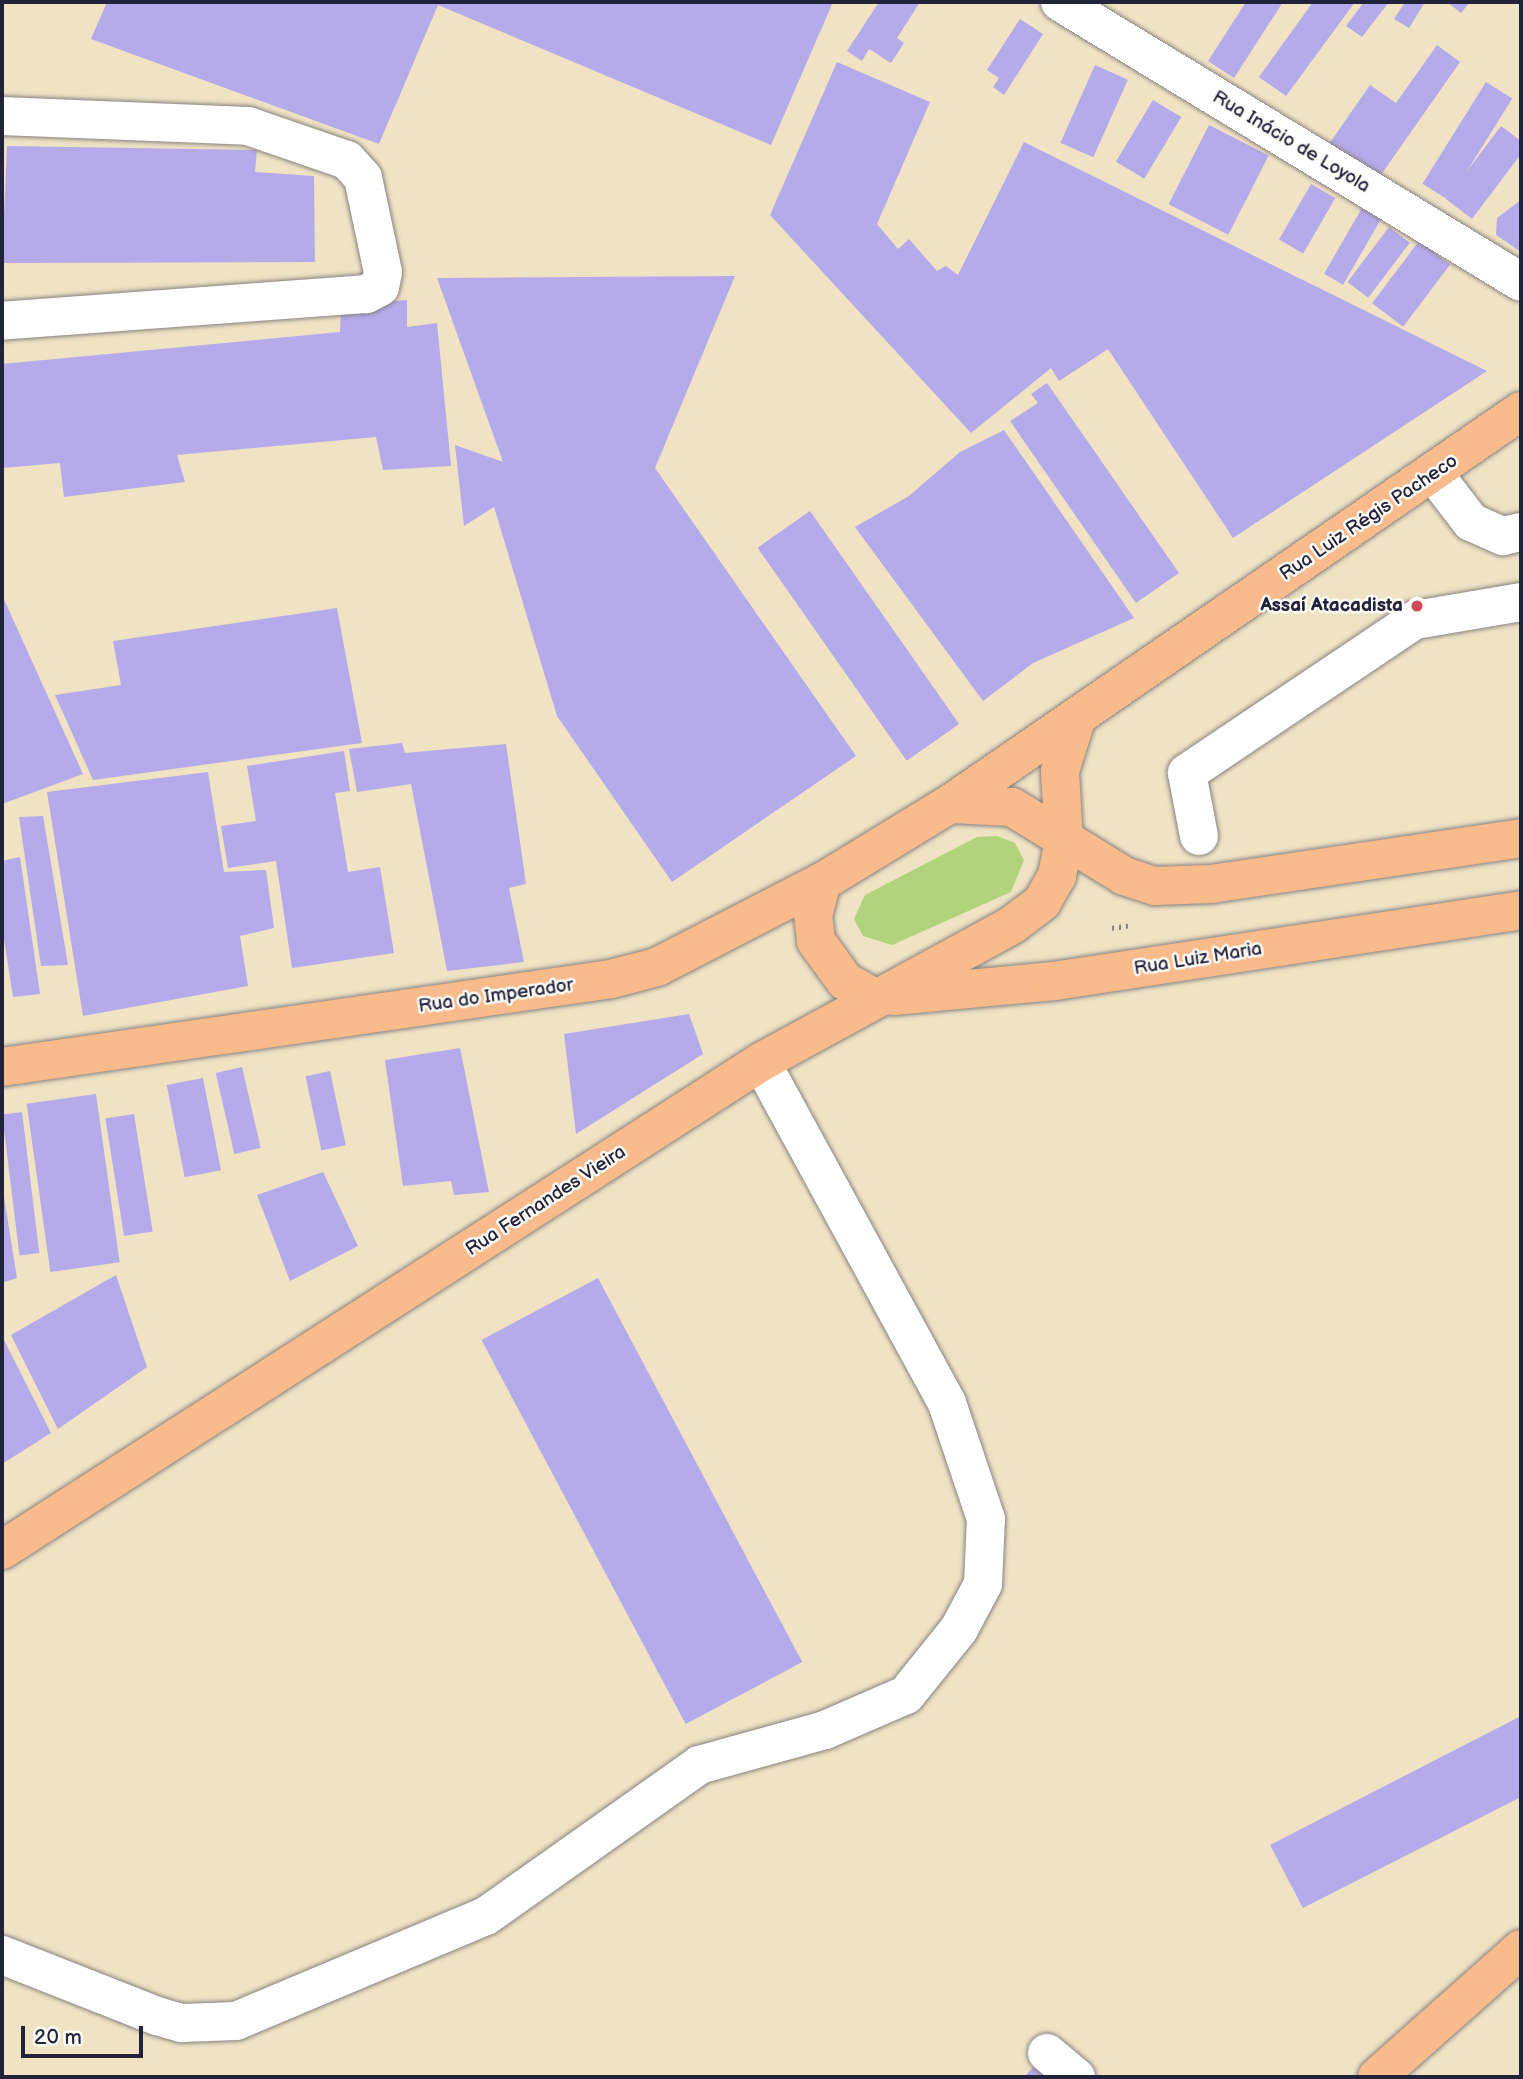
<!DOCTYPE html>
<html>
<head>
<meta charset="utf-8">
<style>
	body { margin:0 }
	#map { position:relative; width:1523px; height:2079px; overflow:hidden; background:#efe3c4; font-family:"Balsamiq Sans",sans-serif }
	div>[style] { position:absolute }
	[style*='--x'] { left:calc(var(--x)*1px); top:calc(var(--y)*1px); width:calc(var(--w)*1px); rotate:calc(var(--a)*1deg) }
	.green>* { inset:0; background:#b1d37c }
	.building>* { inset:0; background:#b5aaea; transform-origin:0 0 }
	.path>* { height:4.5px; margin-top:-2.25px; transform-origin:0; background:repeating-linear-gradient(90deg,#888280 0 2px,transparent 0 7px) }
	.roads { filter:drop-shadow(0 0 2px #888280) drop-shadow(0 0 2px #888280) }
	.minor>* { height:38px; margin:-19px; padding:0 19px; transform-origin:19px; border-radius:19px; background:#fff }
	.major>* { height:38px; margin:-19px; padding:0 19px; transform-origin:19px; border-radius:19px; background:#fabb8c }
	.dots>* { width:19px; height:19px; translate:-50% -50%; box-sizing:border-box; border:4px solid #fdfcf7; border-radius:50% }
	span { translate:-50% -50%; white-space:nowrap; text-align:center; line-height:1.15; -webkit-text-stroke:5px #fdfcf7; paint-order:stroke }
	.street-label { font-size:19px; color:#22223b }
	.poi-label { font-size:19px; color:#22223b; font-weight:700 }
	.right { translate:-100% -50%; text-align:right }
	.frame { position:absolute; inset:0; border:4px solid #22223b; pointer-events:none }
	.scale { position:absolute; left:21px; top:2026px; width:122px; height:32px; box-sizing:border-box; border:4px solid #22223b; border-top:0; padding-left:9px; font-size:21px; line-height:24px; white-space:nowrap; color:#22223b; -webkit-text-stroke:5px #fdfcf7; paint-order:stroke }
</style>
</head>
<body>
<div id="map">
	<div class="green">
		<div style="clip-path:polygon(997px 836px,1015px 843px,1024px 860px,1011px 892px,892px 945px,863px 936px,854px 919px,865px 895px,977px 837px)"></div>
	</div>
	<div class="building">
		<div style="clip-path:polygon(107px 2px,833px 2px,771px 145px,438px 5px,379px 144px,91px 39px)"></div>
		<div style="clip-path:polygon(879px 2px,920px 2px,897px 38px,904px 43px,891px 63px,869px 49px,862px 61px,847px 51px)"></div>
		<div style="clip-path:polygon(1246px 2px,1283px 2px,1234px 78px,1208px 61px)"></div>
		<div style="clip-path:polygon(1313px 2px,1355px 2px,1286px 96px,1259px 77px)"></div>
		<div style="clip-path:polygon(1364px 2px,1389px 2px,1362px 37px,1346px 26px)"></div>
		<div style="clip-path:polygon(1405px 2px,1425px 2px,1409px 28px,1394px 19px)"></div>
		<div style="clip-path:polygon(1447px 2px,1470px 2px,1461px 13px)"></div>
		<div style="clip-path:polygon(1020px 19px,1043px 34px,1004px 95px,993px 87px,999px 78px,987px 70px)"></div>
		<div style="clip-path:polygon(1437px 45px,1460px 62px,1378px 179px,1329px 144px,1370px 85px,1396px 103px)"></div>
		<div style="clip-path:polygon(837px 62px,930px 102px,877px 224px,898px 249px,909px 239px,937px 271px,946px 266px,958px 275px,1024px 142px,1487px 371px,1233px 538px,1108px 349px,1059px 381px,1051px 368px,971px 433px,770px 215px)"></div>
		<div style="left:1095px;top:65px;width:36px;height:85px;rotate:24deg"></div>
		<div style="left:1486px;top:82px;width:31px;height:120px;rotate:32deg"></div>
		<div style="left:1153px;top:100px;width:33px;height:72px;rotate:31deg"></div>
		<div style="left:1209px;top:125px;width:67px;height:89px;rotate:27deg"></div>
		<div style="clip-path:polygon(1501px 126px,1521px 141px,1521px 154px,1472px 219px,1446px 199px)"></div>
		<div style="clip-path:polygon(7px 146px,257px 150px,255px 172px,314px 176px,315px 262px,2px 263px)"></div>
		<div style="left:1311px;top:184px;width:28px;height:64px;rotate:30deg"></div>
		<div style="clip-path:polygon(1521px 200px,1521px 252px,1496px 235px,1497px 218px)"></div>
		<div style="left:1362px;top:208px;width:22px;height:76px;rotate:30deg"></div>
		<div style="left:1389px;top:227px;width:26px;height:69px;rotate:37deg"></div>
		<div style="left:1419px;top:241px;width:39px;height:78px;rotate:37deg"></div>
		<div style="clip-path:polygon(735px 276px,655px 468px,856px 756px,672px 882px,557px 716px,494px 507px,464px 526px,455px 445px,503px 462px,437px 278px)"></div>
		<div style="clip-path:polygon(407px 300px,407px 327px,437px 323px,451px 466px,383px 470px,376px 437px,177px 455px,185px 482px,64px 497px,60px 463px,2px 468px,2px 364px,340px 332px,341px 305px)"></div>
		<div style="clip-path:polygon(1047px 383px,1179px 573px,1136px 603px,1010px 421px,1038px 403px,1031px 394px)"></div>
		<div style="clip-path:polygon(1004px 430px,1134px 618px,1033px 663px,983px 701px,855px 527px,909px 496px,960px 452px)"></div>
		<div style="left:810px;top:511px;width:260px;height:64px;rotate:55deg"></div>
		<div style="clip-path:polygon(2px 595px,83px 774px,2px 804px)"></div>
		<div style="clip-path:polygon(337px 608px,362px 743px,93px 780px,55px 695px,121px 685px,113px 641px)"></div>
		<div style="clip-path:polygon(402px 743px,405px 753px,506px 744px,526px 884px,509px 888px,524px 962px,447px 971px,411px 784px,357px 792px,349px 749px)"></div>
		<div style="clip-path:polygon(344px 751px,350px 791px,335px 793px,348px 872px,380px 867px,394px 953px,292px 968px,276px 861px,228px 868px,221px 826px,256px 821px,247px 766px)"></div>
		<div style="clip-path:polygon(208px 772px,224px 872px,266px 870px,274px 928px,240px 936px,248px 986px,83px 1016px,47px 792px)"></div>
		<div style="clip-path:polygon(43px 816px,68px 965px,41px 966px,19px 817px)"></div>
		<div style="clip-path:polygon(20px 857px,40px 994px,13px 997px,2px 926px,2px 861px)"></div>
		<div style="clip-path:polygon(689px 1014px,703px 1054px,576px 1134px,564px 1034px)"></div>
		<div style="clip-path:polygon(460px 1048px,489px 1192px,454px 1195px,451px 1181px,403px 1186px,385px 1060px)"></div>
		<div style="left:242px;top:1067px;width:83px;height:27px;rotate:77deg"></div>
		<div style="left:330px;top:1071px;width:76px;height:25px;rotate:78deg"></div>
		<div style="left:203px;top:1078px;width:94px;height:37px;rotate:79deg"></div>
		<div style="left:96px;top:1094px;width:170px;height:70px;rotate:82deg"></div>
		<div style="left:22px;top:1112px;width:142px;height:20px;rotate:83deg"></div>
		<div style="left:134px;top:1114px;width:119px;height:29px;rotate:81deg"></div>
		<div style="clip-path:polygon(323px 1172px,358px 1246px,290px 1281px,257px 1195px)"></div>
		<div style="clip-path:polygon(2px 1184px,17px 1278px,2px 1283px)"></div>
		<div style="clip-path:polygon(116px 1275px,147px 1367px,58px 1429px,11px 1335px)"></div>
		<div style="left:598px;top:1278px;width:435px;height:132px;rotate:62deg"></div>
		<div style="clip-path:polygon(2px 1336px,51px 1433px,2px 1464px)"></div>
		<div style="clip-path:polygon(1521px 1716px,1521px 1797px,1303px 1908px,1270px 1845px)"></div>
		<div style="clip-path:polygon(1037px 2063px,1054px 2077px,1024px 2077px)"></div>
	</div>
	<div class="path">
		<div style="--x:1112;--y:928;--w:20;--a:-9"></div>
	</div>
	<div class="roads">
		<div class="minor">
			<div style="--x:1060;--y:2;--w:539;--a:31.27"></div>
			<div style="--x:2;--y:116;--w:246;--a:2.3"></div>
			<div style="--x:248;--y:126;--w:105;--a:19"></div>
			<div style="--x:347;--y:160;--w:24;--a:48"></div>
			<div style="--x:363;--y:178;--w:96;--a:78"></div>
			<div style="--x:383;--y:272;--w:15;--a:101"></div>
			<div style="--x:380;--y:287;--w:16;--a:153"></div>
			<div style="--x:366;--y:294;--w:365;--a:175.8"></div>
			<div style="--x:1434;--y:474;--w:61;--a:52.4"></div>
			<div style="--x:1471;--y:522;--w:35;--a:24"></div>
			<div style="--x:1503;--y:536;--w:18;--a:-13"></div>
			<div style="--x:1199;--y:836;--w:64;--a:-100.8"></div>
			<div style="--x:1187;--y:773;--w:275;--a:-33.9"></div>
			<div style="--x:1415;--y:620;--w:108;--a:-9.6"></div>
			<div style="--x:2;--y:1955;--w:167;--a:21.5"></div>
			<div style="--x:157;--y:2016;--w:26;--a:16"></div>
			<div style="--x:182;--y:2023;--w:54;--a:-2.1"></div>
			<div style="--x:236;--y:2021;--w:271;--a:-22.8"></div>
			<div style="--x:486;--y:1916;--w:261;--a:-35.3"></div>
			<div style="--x:699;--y:1765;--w:131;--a:-15.5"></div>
			<div style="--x:825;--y:1730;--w:88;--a:-23.4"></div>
			<div style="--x:906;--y:1695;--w:85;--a:-51.2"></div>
			<div style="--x:959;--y:1629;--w:51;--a:-61.9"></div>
			<div style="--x:983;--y:1584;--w:65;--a:-87.4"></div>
			<div style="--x:986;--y:1519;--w:122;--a:-108.6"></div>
			<div style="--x:947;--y:1403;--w:388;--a:-118.6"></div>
			<div style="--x:1047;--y:2053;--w:38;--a:40"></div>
		</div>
		<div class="major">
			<div style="--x:950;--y:804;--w:62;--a:2.8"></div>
			<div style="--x:1012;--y:807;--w:132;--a:31.6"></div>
			<div style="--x:1124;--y:876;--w:33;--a:18"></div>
			<div style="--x:1155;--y:886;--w:56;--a:-2"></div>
			<div style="--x:1211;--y:884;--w:313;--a:-8.4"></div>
			<div style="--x:822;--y:882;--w:34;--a:105"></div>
			<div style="--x:813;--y:915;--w:26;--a:83"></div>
			<div style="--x:816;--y:941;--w:49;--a:54.1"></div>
			<div style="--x:845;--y:981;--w:32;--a:30"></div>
			<div style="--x:893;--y:996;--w:162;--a:-5.3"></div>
			<div style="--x:1054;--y:981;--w:472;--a:-8.6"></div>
			<div style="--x:2;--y:1067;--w:615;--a:-8.22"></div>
			<div style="--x:611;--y:979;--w:48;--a:-14.6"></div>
			<div style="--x:657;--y:967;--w:186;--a:-27.3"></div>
			<div style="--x:822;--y:882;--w:150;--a:-31.4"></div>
			<div style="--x:950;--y:804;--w:693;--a:-34.54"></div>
			<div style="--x:2;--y:1550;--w:902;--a:-32.74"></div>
			<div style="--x:761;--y:1062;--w:286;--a:-28.6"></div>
			<div style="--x:1012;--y:925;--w:38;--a:-37"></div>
			<div style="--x:1042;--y:902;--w:30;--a:-60"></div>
			<div style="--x:1057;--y:876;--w:36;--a:-79"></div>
			<div style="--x:1064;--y:841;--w:70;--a:-93.3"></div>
			<div style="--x:1060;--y:771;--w:57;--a:-72.5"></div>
			<div style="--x:1377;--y:2077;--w:193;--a:-41.6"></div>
		</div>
	</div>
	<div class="dots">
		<div style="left:1417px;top:606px;background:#d1495b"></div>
	</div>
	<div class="street-label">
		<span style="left:1291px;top:142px;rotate:31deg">Rua Inácio de Loyola</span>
		<span style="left:1369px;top:518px;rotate:-34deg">Rua Luiz Régis Pacheco</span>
		<span style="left:1198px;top:959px;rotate:-9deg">Rua Luiz Maria</span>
		<span style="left:496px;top:996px;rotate:-8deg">Rua do Imperador</span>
		<span style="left:546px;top:1201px;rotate:-33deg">Rua Fernandes Vieira</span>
	</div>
	<div class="poi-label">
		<span class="right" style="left:1403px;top:606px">Assaí Atacadista</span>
	</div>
	<div class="frame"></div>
	<div class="scale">20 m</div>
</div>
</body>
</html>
